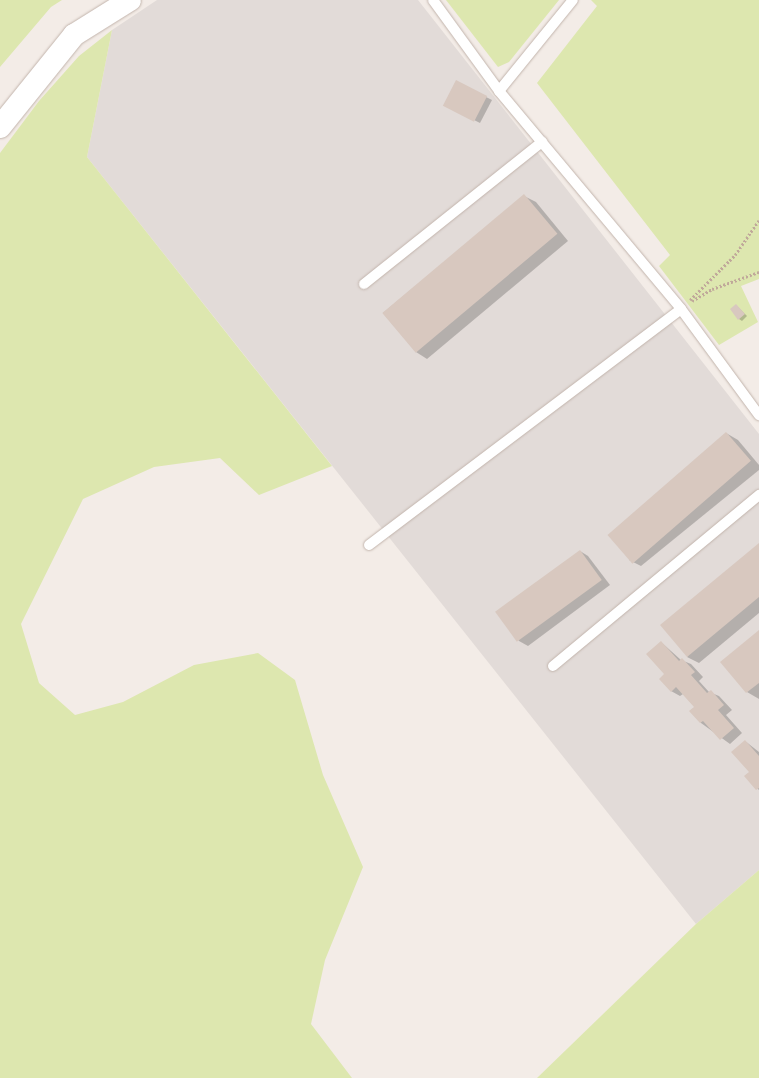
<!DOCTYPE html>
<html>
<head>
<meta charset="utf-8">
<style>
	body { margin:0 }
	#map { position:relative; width:759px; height:1078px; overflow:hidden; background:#f3ece7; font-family:"Titillium Web",sans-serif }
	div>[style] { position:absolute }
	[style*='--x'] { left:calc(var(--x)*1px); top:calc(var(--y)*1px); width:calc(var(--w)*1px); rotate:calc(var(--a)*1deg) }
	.industrial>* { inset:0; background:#e2dbd8 }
	.green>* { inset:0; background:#dde7af }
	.shadow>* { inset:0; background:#0003 }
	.building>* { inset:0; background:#d8c8bf; transform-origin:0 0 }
	.path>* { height:2.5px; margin-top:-1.25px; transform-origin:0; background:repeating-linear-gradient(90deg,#c0a99a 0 2px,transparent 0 4px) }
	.roads { filter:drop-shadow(0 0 1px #c2b4ac) drop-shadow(0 0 1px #c2b4ac) }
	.service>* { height:10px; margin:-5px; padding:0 5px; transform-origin:5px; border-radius:5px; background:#fff }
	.tertiary>* { height:22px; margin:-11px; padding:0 11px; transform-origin:11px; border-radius:11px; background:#fff }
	span { translate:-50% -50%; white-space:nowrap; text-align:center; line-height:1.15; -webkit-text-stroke:3px #fff; paint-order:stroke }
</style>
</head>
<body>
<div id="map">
	<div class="industrial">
		<div style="clip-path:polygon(157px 0,418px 0,759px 434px,759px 870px,696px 924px,87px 157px,112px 30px)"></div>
	</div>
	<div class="green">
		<div style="clip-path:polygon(0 0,62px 0,51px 7px,0 67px)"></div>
		<div style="clip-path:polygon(446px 0,559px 0,509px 62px,498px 67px)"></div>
		<div style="clip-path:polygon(591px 0,759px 0,759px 279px,741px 286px,758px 322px,719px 345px,659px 266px,670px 255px,537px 83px,597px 6px)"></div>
		<div style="clip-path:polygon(112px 30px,87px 157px,332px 466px,259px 495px,220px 458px,154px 467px,83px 499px,21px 624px,39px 683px,75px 715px,123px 702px,194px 665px,258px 653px,295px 680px,323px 775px,363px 867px,325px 960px,311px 1024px,352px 1078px,0 1078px,0 153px,39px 101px,79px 56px)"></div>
		<div style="clip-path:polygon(759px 870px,759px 1078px,537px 1078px,696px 924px)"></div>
	</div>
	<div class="shadow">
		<div style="clip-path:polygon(486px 97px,492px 100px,480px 123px,450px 108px)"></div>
		<div style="clip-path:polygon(524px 196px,536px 202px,568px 241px,427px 359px,416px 352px,383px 313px)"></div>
		<div style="clip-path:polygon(738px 307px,747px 316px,742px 321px,739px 319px)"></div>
		<div style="clip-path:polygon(726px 433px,738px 440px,759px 465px,759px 470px,641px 566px,629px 560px)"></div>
		<div style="clip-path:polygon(759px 544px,759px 613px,699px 663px,687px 657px)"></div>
		<div style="clip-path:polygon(580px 551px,588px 556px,610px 585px,528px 646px,519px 641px,497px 613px)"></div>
		<div style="clip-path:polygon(759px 632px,759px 699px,747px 692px,722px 662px)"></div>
		<div style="clip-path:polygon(661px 642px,681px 660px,691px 664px,703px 677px,699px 681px,709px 692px,719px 696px,732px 710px,726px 715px,742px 733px,730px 744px,701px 723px,690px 711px,695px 707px,683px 694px,680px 696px,671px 691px,665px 674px)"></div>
		<div style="clip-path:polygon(745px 741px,759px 752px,759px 790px,745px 776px,750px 772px)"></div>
	</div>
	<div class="building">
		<div style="left:456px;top:80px;width:35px;height:29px;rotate:27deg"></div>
		<div style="left:524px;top:194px;width:52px;height:185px;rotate:50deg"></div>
		<div style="clip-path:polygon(736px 304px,745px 314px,738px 320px,730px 309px)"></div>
		<div style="left:726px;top:432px;width:38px;height:157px;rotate:49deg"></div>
		<div style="clip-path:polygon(759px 543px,759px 597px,687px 657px,660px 625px)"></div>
		<div style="left:580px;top:550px;width:37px;height:105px;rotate:54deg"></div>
		<div style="clip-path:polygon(759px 630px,759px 683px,746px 693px,720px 662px)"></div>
		<div style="clip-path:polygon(661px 641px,679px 661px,682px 658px,695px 672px,691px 675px,707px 693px,711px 690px,724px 705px,718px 710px,734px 728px,720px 740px,703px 721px,700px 723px,689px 711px,694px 707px,676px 687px,671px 692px,659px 679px,664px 674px,646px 654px)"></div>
		<div style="clip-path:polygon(745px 740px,759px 756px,759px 788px,756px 790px,744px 776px,749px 772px,731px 752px)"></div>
	</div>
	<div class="path">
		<div style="--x:690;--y:300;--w:64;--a:-45"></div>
		<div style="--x:735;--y:255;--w:42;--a:-55.6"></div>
		<div style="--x:692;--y:301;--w:23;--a:-31"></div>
		<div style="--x:712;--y:289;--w:50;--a:-19.9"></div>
	</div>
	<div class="roads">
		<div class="service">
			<div style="--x:433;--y:0;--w:112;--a:54"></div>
			<div style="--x:499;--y:91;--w:284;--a:50.1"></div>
			<div style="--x:681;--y:309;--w:132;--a:53.7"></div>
			<div style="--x:499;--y:91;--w:117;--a:-50.9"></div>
			<div style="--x:364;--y:284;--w:228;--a:-38.6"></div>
			<div style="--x:369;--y:545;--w:391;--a:-37.1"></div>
			<div style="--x:553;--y:666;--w:268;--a:-39.7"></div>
		</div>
		<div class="tertiary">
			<div style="--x:0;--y:127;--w:118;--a:-51.2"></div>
			<div style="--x:74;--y:35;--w:66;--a:-32"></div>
		</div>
	</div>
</div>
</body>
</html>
